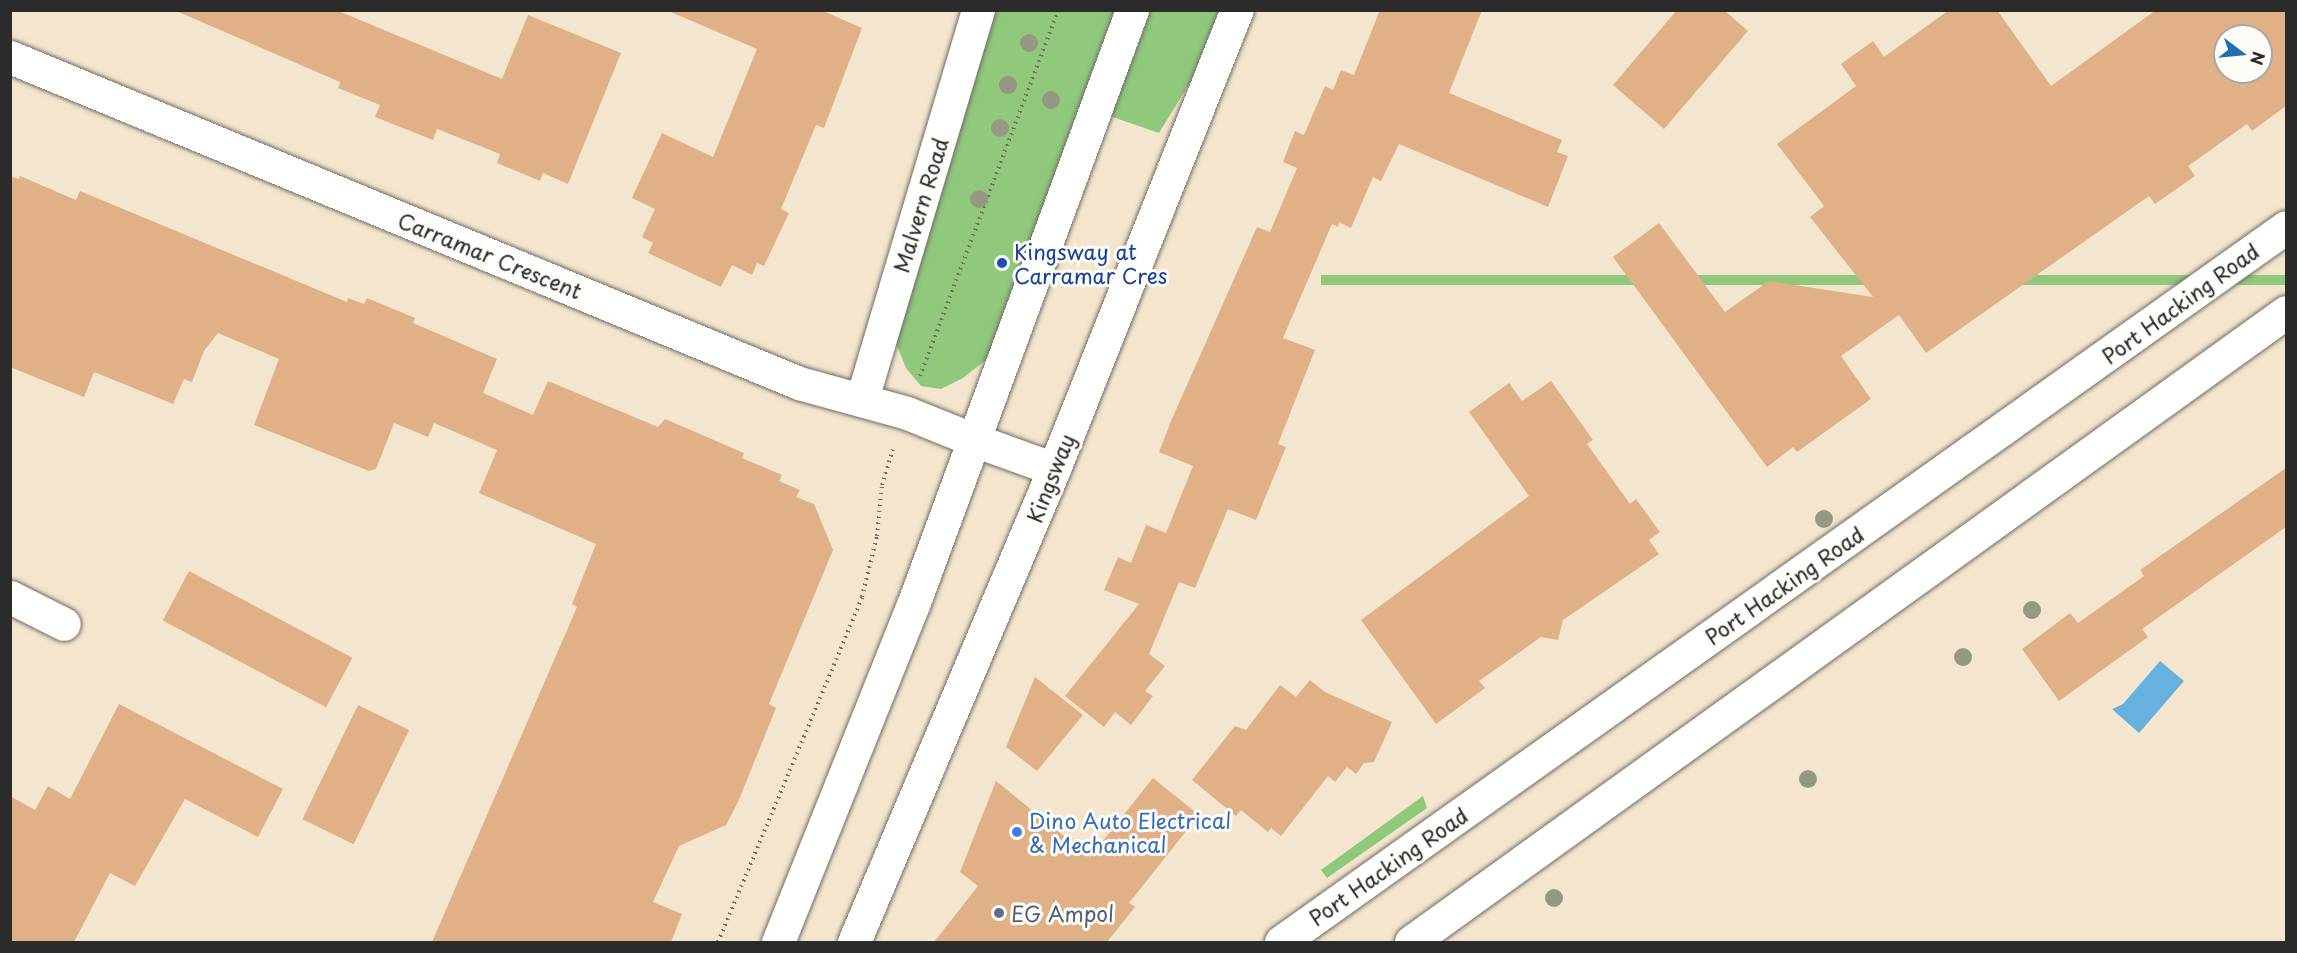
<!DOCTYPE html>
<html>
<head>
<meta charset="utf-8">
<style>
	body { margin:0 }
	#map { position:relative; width:2297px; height:953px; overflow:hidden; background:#f4e6ce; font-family:"Playpen Sans",sans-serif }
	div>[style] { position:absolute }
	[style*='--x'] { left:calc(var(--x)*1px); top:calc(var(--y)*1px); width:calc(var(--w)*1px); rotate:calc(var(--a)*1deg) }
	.green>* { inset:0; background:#90c87c; transform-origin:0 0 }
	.water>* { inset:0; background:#66b1de }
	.building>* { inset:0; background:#e0b186; transform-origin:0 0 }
	.path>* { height:4px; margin-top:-2px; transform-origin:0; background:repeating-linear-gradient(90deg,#716c64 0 1.5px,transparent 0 6px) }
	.roads { filter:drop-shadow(0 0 2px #716c64) drop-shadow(0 0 2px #716c64) }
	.minor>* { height:33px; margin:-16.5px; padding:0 16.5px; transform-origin:16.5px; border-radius:16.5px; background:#fff }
	.primary>* { height:33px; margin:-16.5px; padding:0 16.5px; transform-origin:16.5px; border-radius:16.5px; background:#fff }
	.trees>* { width:18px; height:18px; margin:-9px; border-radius:50%; background:#969982 }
	.dots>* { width:16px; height:16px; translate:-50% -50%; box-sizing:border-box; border:3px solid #fdfcf7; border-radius:50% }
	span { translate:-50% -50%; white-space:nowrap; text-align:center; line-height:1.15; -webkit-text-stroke:6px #fdfcf7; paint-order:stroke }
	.street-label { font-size:21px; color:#2b2b2b }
	.transit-label { font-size:21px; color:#164399 }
	.left { translate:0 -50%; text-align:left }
	.shop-label { font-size:21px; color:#366cbe }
	.service-label { font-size:21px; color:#4e5e75 }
	.frame { position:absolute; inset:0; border:12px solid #2b2b2b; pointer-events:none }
	.north { position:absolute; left:2213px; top:24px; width:60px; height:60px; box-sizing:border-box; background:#fdfcf7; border:2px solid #a9a8a5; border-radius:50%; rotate:106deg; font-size:16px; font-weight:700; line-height:24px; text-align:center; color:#2b2b2b }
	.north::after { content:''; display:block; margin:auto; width:21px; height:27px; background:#1f6fb2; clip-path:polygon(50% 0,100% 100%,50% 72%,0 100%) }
</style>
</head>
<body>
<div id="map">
	<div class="green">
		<div style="clip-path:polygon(978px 11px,1234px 11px,1159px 133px,1095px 111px,1010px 341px,963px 378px,941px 389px,921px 386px,906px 368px,886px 319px)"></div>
		<div style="left:2286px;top:275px;width:10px;height:965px;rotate:90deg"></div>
		<div style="clip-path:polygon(1423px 796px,1427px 808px,1327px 878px,1321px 870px)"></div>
	</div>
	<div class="water">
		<div style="clip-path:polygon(2160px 661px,2184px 681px,2139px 733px,2112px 709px,2123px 704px)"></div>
	</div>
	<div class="building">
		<div style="clip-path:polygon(174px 10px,336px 10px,502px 79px,528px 15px,621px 53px,568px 184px,543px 173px,540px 181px,497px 163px,500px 154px,437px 129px,433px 140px,375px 117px,380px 105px,338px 88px,340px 82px)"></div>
		<div style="clip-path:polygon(666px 10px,821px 10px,862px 28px,824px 128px,816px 125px,781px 209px,789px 213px,764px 266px,757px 263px,752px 275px,732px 265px,721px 287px,648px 253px,653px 243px,642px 237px,655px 209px,632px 198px,662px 133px,713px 157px,757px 49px)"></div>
		<div style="clip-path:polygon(1380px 10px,1482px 10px,1449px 93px,1562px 140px,1557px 152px,1568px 156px,1548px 207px,1399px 144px,1381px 181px,1373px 177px,1351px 228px,1339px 222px,1338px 227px,1332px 224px,1283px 338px,1315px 350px,1278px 444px,1286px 447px,1256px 520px,1228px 509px,1195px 588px,1179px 582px,1149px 654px,1165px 666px,1145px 691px,1153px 696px,1131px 725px,1115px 712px,1104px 727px,1065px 696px,1139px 604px,1104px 590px,1118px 557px,1131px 563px,1146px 525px,1166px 533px,1193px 466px,1159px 452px,1171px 421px,1257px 227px,1270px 232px,1297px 168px,1283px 162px,1295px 131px,1304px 135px,1325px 86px,1333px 90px,1341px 70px,1354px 75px)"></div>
		<div style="clip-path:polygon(1677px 10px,1724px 10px,1748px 31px,1664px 129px,1613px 85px)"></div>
		<div style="clip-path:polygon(evenodd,1949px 10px,1997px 10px,2051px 86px,2156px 10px,2286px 10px,2286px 106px,2252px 131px,2247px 124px,2188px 166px,2195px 176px,2155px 204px,2149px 196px,1926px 353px,1899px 315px,1841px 356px,1871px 399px,1797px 452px,1793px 447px,1767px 467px,1613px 257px,1659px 223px,1725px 312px,1769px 281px,1873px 297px,1810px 217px,1824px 206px,1777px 144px,1856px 86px,1841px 64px,1873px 41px,1884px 57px,1949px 10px,2225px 36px,2261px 36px,2261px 72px,2225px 72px,2225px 36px)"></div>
		<div style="clip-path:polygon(10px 176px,19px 179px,20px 176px,76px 200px,80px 191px,347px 302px,348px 298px,364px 304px,367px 298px,415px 318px,413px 323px,497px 359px,483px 393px,533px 415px,548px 381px,658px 427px,665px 419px,744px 453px,742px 458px,782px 475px,779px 481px,800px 490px,796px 497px,814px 504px,833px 550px,769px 704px,776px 708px,738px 802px,726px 825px,679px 846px,653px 902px,682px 914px,671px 942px,432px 942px,577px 607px,572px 604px,596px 544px,479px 493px,497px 450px,434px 423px,428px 437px,394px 423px,376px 469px,369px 471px,254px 425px,279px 359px,218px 333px,204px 351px,192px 382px,184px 379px,173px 404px,94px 372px,84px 397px,10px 367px)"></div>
		<div style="clip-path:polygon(1551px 381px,1593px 440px,1587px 444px,1630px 504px,1636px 499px,1660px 532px,1649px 540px,1659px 554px,1563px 620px,1558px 640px,1541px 637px,1479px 681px,1485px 688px,1436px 724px,1361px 620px,1529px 496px,1469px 412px,1509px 383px,1522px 401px)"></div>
		<div style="clip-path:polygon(2286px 468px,2286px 527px,2142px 629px,2148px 637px,2059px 701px,2022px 649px,2070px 613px,2078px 623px,2144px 576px,2140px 570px)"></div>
		<div style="left:189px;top:571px;width:185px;height:56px;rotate:28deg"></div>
		<div style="clip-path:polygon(1035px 677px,1083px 715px,1037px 771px,1006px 747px)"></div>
		<div style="clip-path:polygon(1310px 680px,1325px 692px,1392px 722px,1374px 762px,1364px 763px,1356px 774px,1347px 767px,1335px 782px,1328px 776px,1281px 836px,1271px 828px,1268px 832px,1241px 810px,1236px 816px,1192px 780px,1235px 726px,1246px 730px,1280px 685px,1296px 697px)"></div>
		<div style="clip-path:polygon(119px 704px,283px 789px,258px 837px,185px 799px,135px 886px,110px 873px,74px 942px,10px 942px,10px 796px,35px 810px,48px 786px,70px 799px)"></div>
		<div style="left:358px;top:705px;width:57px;height:127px;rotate:26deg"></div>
		<div style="clip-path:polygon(1153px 778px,1199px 815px,1129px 903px,1135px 907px,1107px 942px,934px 942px,978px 886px,960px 872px,996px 781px,1090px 857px)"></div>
	</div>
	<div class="path">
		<div style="--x:920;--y:376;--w:391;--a:-69.3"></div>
		<div style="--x:718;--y:942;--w:374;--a:-67.3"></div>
		<div style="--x:862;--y:597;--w:63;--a:-76.2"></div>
		<div style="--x:877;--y:536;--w:51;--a:-84.4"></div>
		<div style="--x:882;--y:485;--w:37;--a:-73"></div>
	</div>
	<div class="roads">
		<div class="minor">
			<div style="--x:10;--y:57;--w:854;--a:22.45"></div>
			<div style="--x:799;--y:383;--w:112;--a:15.5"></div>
			<div style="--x:907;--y:413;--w:72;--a:21.9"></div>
			<div style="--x:862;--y:399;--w:406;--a:-73.4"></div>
			<div style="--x:10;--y:597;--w:60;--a:26.6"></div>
		</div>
		<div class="primary">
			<div style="--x:974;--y:440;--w:85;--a:19.9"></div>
			<div style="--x:778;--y:942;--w:363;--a:-68.2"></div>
			<div style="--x:913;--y:605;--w:634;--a:-69.79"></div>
			<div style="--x:854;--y:942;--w:514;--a:-67.08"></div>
			<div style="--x:1054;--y:469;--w:494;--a:-68.3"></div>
			<div style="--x:1281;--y:942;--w:1233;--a:-35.43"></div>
			<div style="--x:1411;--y:942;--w:1078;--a:-35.75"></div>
		</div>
	</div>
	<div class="trees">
		<div style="left:1029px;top:43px"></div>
		<div style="left:1008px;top:85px"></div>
		<div style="left:1051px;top:100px"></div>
		<div style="left:1000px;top:128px"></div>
		<div style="left:979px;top:199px"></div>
		<div style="left:1824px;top:519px"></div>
		<div style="left:2032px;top:610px"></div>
		<div style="left:1963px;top:657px"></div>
		<div style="left:1808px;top:779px"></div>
		<div style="left:1554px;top:898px"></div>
	</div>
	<div class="dots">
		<div style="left:1002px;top:263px;background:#1a4fb4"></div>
		<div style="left:1017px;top:832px;background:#3f7fe0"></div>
		<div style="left:999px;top:913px;background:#5c6f8a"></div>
	</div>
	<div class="street-label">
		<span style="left:920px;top:205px;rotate:-73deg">Malvern Road</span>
		<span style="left:490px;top:255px;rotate:22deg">Carramar Crescent</span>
		<span style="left:2180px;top:303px;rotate:-36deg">Port Hacking Road</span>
		<span style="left:1050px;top:478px;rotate:-68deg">Kingsway</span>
		<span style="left:1784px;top:585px;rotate:-35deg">Port Hacking Road</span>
		<span style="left:1388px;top:866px;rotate:-35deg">Port Hacking Road</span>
	</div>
	<div class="transit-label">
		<span class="left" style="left:1014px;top:263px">Kingsway at<br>Carramar Cres</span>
	</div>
	<div class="shop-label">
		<span class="left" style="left:1029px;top:832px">Dino Auto Electrical<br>&amp; Mechanical</span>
	</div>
	<div class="service-label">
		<span class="left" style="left:1011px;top:913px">EG Ampol</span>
	</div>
	<div class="frame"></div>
	<div class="north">N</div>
</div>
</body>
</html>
